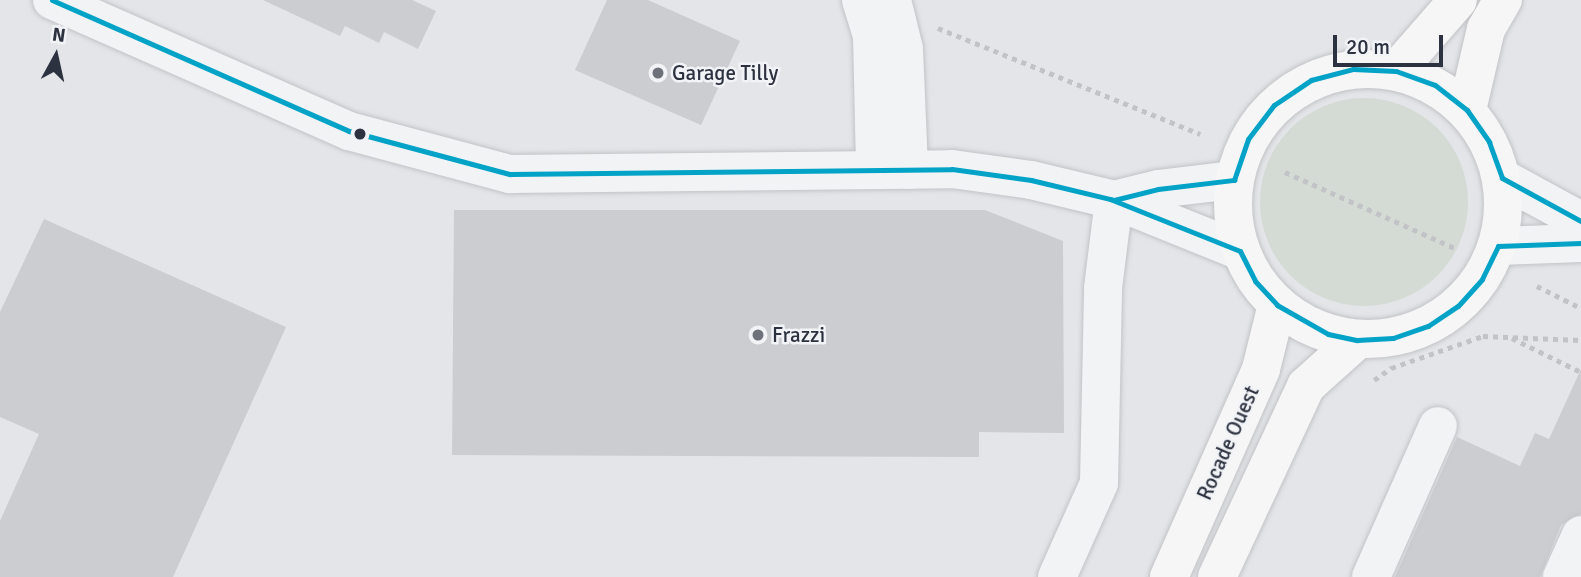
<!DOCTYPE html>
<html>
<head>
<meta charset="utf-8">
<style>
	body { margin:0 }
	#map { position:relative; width:1581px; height:577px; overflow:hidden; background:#e3e5e8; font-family:Signika,sans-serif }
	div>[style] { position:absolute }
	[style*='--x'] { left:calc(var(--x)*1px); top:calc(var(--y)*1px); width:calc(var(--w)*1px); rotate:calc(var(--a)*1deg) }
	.green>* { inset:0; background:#d4dbd4 }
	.round { border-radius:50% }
	.building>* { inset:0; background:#cbcdd0 }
	.path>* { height:4.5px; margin-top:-2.25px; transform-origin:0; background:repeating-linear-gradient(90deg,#c1c3c6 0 5px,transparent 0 10px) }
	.roads { filter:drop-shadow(0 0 2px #c2c3c6) drop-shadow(0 0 2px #c2c3c6) }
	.minor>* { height:38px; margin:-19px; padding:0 19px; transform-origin:19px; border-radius:19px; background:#f2f3f4 }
	.major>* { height:38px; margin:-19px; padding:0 19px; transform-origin:19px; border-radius:19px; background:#f6f6f6 }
	.major>.ring { margin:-19px; padding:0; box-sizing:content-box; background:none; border:38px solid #f6f6f6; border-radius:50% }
	.bus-1>* { height:5px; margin:-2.5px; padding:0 2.5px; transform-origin:2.5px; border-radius:2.5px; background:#02a3c7 }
	.dots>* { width:19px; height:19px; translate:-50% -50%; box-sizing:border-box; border:4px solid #f1f3f6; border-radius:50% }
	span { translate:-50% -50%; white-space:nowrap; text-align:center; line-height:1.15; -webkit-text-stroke:5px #f1f3f6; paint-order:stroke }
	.poi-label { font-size:21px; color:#2c323f }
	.left { translate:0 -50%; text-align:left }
	.street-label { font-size:21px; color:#2c323f }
	.north { position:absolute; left:21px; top:21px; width:70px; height:70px; -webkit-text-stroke:5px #f1f3f6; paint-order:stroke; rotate:8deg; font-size:19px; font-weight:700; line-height:28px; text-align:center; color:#2c323f }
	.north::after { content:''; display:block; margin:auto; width:24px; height:32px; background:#2c323f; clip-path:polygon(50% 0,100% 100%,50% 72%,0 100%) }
	.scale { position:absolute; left:1333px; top:35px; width:110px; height:32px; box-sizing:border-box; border:4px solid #2c323f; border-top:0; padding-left:9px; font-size:21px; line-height:24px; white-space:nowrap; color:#2c323f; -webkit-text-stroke:5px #f1f3f6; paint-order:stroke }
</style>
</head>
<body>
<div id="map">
	<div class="green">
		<div class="round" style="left:1260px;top:98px;width:208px;height:208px"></div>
	</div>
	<div class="building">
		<div style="clip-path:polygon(263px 0,412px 0,436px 11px,418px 49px,384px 32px,379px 43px,345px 26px,340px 36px)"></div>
		<div style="clip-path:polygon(607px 0,648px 0,740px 41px,701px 125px,575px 70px)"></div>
		<div style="clip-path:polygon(454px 210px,985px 210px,1063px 241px,1064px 433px,979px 432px,979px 457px,452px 455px)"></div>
		<div style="clip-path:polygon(44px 219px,286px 327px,173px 577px,0 577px,0 521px,39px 434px,0 417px,0 312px)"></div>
		<div style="clip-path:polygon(1581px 369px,1581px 514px,1561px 525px,1540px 577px,1395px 577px,1457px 437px,1520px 466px,1535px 433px,1549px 439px)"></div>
	</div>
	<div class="path">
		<div style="--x:938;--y:28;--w:283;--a:22"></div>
		<div style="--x:1285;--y:172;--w:186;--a:24.1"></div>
		<div style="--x:1537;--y:286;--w:49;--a:26.6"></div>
		<div style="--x:1512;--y:338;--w:77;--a:26.2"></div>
		<div style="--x:1374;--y:380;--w:21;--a:-35"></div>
		<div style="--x:1391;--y:368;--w:97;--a:-19.2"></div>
		<div style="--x:1483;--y:336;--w:98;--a:2.3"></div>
	</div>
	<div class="roads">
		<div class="minor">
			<div style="--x:52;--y:0;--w:325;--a:23.8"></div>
			<div style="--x:349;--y:131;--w:167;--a:15"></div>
			<div style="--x:510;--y:174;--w:442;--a:-0.6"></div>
			<div style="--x:952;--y:169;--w:80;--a:7.9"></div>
			<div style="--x:1031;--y:180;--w:85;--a:13.5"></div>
			<div style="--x:1114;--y:200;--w:136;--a:22"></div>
			<div style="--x:861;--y:0;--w:37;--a:73"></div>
			<div style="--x:872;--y:35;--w:135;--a:88.7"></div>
			<div style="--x:892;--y:0;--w:50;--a:76.2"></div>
			<div style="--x:904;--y:49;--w:121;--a:87.6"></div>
			<div style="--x:1502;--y:178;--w:90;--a:28.6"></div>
			<div style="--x:1114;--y:200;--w:45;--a:-14"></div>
			<div style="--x:1158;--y:189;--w:77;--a:-6.8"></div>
			<div style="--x:1498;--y:246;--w:83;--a:-2.1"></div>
			<div style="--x:1057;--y:577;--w:103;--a:-65.9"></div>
			<div style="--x:1099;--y:483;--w:195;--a:-88.8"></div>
			<div style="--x:1103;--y:288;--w:89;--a:-82.9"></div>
			<div style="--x:1371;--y:577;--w:165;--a:-66.1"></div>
			<div style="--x:1562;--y:577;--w:46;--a:-65.7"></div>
		</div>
		<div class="major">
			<div class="ring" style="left:1233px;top:69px;width:232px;height:232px"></div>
			<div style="--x:1396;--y:71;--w:94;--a:-48.9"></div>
			<div style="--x:1467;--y:110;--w:83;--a:-76.8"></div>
			<div style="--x:1486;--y:29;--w:34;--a:-60"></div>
			<div style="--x:1169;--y:577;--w:227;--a:-66.1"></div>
			<div style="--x:1261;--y:369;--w:66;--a:-76"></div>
			<div style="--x:1217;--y:577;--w:211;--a:-65"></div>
			<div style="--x:1306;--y:386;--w:69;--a:-42"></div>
		</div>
	</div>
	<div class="bus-1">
		<div style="--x:52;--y:0;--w:325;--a:23.8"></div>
		<div style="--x:349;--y:131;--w:167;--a:15"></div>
		<div style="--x:510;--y:174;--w:442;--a:-0.6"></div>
		<div style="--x:952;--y:169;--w:80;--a:7.9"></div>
		<div style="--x:1031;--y:180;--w:85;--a:13.5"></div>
		<div style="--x:1114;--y:200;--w:45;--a:-14"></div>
		<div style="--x:1158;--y:189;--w:77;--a:-6.8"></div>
		<div style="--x:1234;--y:180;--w:43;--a:-71.1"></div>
		<div style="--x:1248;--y:139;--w:43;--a:-52.6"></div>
		<div style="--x:1274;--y:105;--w:45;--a:-34"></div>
		<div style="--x:1311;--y:80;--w:43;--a:-14.7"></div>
		<div style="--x:1353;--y:69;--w:43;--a:2.7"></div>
		<div style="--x:1396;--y:71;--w:41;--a:19.7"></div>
		<div style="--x:1435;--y:85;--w:41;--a:38"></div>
		<div style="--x:1467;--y:110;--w:39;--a:55"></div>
		<div style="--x:1489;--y:142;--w:38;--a:70"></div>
		<div style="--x:1502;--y:178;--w:90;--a:28.6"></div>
		<div style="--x:1110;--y:199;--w:140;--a:21.8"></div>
		<div style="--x:1240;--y:251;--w:34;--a:63"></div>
		<div style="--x:1255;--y:281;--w:33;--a:47"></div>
		<div style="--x:1277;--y:305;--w:59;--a:29.6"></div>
		<div style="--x:1328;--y:334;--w:30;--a:12"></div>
		<div style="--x:1357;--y:340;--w:36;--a:-3"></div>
		<div style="--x:1393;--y:338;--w:37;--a:-19"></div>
		<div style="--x:1428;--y:326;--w:36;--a:-34"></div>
		<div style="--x:1458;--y:306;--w:36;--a:-48"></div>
		<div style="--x:1482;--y:279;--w:37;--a:-64"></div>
		<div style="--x:1498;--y:246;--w:83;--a:-2.1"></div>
	</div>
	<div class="dots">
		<div style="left:658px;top:73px;background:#6c717a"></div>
		<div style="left:360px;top:134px;background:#2c323f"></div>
		<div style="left:758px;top:335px;background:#6c717a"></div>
	</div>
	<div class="poi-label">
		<span class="left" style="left:672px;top:73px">Garage Tilly</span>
		<span class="left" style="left:772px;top:335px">Frazzi</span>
	</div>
	<div class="street-label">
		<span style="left:1228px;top:443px;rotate:-66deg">Rocade Ouest</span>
	</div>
	<div class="north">N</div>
	<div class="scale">20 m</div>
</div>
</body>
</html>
